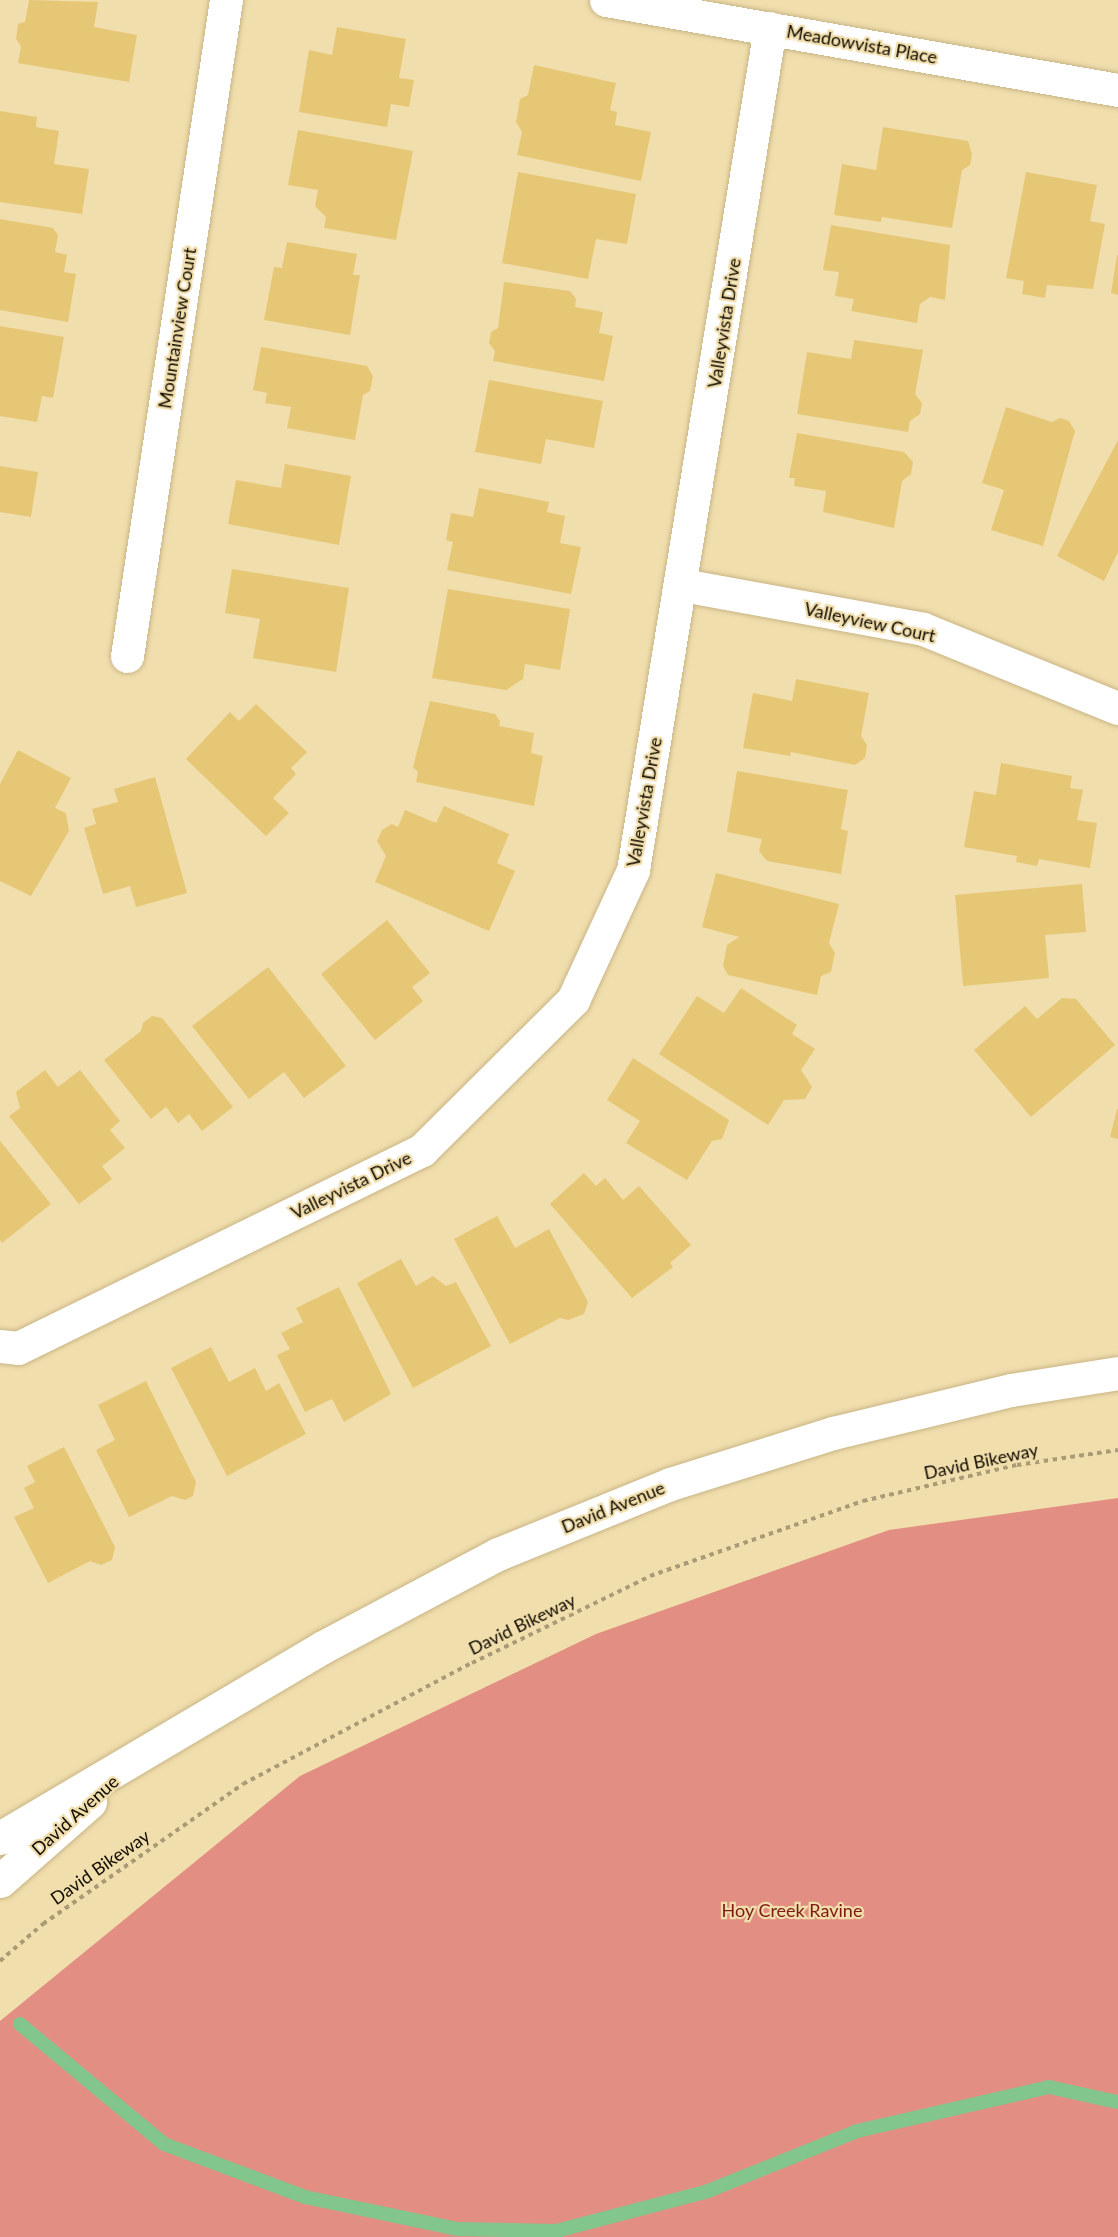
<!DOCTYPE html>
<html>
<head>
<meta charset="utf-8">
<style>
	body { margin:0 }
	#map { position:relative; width:1118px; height:2237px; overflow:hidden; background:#f1dead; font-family:Lato,sans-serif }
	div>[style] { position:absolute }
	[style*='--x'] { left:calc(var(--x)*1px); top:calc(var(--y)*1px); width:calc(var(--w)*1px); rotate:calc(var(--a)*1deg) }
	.forest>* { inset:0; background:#e38e82 }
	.stream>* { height:14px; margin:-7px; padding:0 7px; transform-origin:7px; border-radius:7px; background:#82c68e }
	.building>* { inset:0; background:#e6c776 }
	.path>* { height:4px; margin-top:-2px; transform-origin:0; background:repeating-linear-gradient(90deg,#aa9b76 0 4.5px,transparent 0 9px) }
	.roads { filter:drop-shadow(0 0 2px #c8b586) drop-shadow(0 0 2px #c8b586) }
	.street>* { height:33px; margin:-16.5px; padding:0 16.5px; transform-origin:16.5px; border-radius:16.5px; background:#fff }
	.secondary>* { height:33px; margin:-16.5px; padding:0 16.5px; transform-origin:16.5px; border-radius:16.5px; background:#fff }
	span { translate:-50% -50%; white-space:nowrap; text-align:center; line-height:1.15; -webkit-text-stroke:4.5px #f1dead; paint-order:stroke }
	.street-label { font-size:18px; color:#120c00 }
	.park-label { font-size:18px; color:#7e1a13 }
</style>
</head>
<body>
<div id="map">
	<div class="forest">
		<div style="clip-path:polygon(1118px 1498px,1118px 2237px,0 2237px,0 2021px,300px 1776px,596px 1634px,889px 1530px)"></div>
	</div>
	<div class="stream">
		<div style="--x:20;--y:2024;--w:187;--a:39.8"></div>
		<div style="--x:164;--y:2144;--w:151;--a:20.6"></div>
		<div style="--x:305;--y:2197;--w:155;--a:11.9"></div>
		<div style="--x:457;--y:2229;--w:99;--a:1.2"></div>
		<div style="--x:556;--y:2231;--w:157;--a:-14.7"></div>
		<div style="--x:708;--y:2191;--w:161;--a:-21.9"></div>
		<div style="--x:857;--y:2131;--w:197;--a:-12.9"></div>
		<div style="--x:1049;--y:2087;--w:71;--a:12.3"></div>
	</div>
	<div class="building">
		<div style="clip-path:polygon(29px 0,98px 2px,94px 27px,137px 35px,129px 82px,18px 63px,21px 46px,16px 39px,18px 24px,25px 22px)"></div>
		<div style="clip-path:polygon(337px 27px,406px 39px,399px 78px,414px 80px,409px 107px,391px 104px,387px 127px,299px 112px,309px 50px,332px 55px)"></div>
		<div style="clip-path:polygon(534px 65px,616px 83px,610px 110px,617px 112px,615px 125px,651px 132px,641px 181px,517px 155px,522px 132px,516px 122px,520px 99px,528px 95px)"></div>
		<div style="clip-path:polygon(0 111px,37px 117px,36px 127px,59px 131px,54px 164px,89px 169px,82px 214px,0 202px)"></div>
		<div style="clip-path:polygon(883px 127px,968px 141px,972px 154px,970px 165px,962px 170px,952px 228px,882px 217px,881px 222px,834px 215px,842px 164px,876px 170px)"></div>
		<div style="clip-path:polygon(298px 130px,413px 151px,396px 240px,324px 228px,326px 217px,315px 206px,318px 190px,288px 185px)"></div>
		<div style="clip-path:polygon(518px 172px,636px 194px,627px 244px,596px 239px,588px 279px,502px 263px)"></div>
		<div style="clip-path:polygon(1026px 172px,1097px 185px,1090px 221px,1105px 224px,1093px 289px,1047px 285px,1045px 298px,1022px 294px,1024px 281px,1006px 278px)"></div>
		<div style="clip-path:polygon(0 219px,53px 228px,58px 235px,55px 252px,67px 255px,64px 272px,76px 274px,68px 322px,0 310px)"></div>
		<div style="clip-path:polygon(831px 225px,950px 245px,945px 300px,930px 297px,920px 304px,917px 323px,851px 311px,854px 299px,835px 296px,839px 272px,823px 270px)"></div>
		<div style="clip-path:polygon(287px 242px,357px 254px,353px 275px,360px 275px,350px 335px,264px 320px,274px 267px,282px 268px)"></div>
		<div style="clip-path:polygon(1117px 255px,1118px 255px,1118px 295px,1111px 293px)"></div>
		<div style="clip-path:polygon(504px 282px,570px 291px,576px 299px,575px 307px,603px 312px,599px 333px,613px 336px,604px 381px,493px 361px,495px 351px,489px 343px,491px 332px,498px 328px)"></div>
		<div style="clip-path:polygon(0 326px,64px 337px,53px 398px,42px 396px,37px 422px,0 416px)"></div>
		<div style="clip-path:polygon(854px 340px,923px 350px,915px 394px,922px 403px,920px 414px,910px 421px,908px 432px,797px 414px,807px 352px,851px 359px)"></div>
		<div style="clip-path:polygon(261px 347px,367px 366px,373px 376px,370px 391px,363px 395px,355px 440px,287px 428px,291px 407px,265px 403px,267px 393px,253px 390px)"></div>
		<div style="clip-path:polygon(489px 380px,603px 401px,594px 448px,546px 439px,541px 464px,475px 452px)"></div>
		<div style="clip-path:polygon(1006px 407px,1052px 422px,1060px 418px,1069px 421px,1075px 431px,1043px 546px,991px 530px,1004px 490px,982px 483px)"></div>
		<div style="clip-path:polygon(797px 433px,904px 452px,913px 462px,911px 474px,902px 481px,894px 528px,823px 512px,826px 491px,794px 486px,795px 478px,789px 478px)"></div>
		<div style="clip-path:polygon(1118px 440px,1118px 552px,1104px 581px,1057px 556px)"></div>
		<div style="clip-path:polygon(285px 464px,351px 476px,339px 545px,228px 524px,236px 480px,281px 488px)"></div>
		<div style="clip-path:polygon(0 466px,38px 472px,31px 517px,0 512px)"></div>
		<div style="clip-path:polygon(479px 488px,549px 502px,547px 512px,565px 516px,560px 543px,581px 547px,571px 594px,447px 570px,453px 542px,446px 540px,451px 513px,473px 517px)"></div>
		<div style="clip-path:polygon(232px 569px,349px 588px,336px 672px,253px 658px,260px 619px,225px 613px)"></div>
		<div style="clip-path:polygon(448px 589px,570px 609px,560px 670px,525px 664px,523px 679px,506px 690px,432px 678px)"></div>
		<div style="clip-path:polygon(796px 679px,869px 693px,861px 736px,867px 745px,865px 758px,855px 765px,791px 752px,790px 756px,743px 748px,753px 693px,792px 701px)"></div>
		<div style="clip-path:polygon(430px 701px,495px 714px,500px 721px,499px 726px,534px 733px,531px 753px,543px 756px,534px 806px,416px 782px,418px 772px,413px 767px)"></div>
		<div style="clip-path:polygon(256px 704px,307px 752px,291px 768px,296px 774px,273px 798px,289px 813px,266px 836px,186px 759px,230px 712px,239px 721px)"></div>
		<div style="clip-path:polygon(18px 750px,71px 778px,55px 808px,66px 813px,69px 831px,31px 896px,0 881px,0 784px)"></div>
		<div style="clip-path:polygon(1001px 763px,1072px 776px,1070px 788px,1083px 790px,1077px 820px,1097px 823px,1090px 868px,1039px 859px,1037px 866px,1016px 862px,1017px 856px,964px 847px,974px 791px,996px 795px)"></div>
		<div style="clip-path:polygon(737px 771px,848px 790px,841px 829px,848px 831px,841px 874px,767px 861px,759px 851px,762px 839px,727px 832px)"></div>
		<div style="clip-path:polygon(155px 777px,187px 893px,136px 907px,130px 886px,103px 894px,84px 828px,96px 824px,92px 809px,118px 802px,114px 789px)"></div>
		<div style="clip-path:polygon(444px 806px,509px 834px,497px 863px,515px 871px,489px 931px,375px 882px,386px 856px,377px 841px,382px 830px,392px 824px,398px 827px,405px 810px,436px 823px)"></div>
		<div style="clip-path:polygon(716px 873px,839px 904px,829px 943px,835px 953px,831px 972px,821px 976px,817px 995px,728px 975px,723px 966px,727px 945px,739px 937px,702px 927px)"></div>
		<div style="clip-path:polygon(1082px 884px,1086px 932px,1045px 935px,1049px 978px,963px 986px,955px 895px)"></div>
		<div style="clip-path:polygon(387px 920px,430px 973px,412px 987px,423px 1001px,375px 1040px,321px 974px)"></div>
		<div style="clip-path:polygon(268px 967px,346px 1066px,304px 1098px,284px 1072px,249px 1099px,192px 1026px)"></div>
		<div style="clip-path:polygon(741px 988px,797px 1025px,792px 1034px,815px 1049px,801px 1070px,812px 1087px,805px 1099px,784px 1100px,768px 1125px,659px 1054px,697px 996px,724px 1013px)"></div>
		<div style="clip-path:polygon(1062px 998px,1076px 999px,1115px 1045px,1031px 1117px,974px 1050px,1025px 1006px,1037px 1019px)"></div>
		<div style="clip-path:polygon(152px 1016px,162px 1018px,233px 1107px,202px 1131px,189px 1114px,178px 1123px,166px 1107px,151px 1119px,104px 1060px,141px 1031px,143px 1023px)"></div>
		<div style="clip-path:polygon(633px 1058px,729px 1120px,722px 1139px,712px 1141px,687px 1180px,626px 1143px,640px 1121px,607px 1100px)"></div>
		<div style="clip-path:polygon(45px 1070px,58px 1087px,80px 1070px,120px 1121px,110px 1130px,125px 1148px,102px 1166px,112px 1179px,79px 1204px,9px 1116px,20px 1108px,16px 1092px)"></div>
		<div style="clip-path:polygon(1117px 1109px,1118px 1109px,1118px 1139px,1110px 1137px)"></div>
		<div style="clip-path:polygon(0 1141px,51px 1204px,2px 1243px,0 1240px)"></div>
		<div style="clip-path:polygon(584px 1173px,596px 1186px,605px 1178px,623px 1200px,639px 1186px,691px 1245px,670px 1263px,673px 1267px,632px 1298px,550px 1204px)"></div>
		<div style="clip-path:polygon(497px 1216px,515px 1248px,549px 1229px,588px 1302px,584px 1314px,568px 1320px,560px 1318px,510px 1344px,454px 1239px)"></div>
		<div style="clip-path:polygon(401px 1259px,416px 1286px,433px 1276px,446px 1286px,456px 1282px,491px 1346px,413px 1388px,357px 1283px)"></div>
		<div style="clip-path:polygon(339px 1287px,391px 1394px,344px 1422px,332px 1399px,305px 1412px,277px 1355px,290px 1349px,281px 1333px,303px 1322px,296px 1308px)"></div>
		<div style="clip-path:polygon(211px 1347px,229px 1382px,255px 1368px,266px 1391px,279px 1383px,306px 1434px,227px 1476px,171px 1368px)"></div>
		<div style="clip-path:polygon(146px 1381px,196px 1482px,193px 1496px,185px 1500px,172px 1496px,129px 1517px,96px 1450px,115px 1440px,98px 1405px)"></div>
		<div style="clip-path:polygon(64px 1447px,115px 1547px,112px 1560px,101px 1565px,90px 1561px,48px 1583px,14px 1517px,34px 1508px,24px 1488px,35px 1482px,27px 1466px)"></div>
	</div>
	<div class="path">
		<div style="--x:0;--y:1961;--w:57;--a:-40.7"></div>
		<div style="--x:43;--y:1924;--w:244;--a:-35"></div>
		<div style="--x:243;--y:1784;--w:259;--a:-27.9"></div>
		<div style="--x:472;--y:1663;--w:198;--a:-26"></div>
		<div style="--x:650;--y:1576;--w:226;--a:-19.4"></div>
		<div style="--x:863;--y:1501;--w:158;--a:-13.2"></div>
		<div style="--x:1017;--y:1465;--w:102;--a:-8.4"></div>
	</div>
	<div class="roads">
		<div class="street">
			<div style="--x:606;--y:0;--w:520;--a:9.97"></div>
			<div style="--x:682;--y:585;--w:245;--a:10.3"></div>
			<div style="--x:923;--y:629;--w:210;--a:22.1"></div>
			<div style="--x:127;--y:656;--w:663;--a:-81.42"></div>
			<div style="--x:0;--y:1346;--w:18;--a:6"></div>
			<div style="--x:18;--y:1348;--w:450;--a:-26.1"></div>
			<div style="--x:422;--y:1150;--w:213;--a:-44.8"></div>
			<div style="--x:573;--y:1000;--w:143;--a:-65.2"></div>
			<div style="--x:633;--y:870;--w:853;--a:-80.76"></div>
		</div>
		<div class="secondary">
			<div style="--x:0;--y:1838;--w:375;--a:-30.6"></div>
			<div style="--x:323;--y:1647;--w:198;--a:-28"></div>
			<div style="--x:498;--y:1554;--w:186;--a:-22.1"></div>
			<div style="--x:670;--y:1484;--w:171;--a:-17.4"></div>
			<div style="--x:833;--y:1433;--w:183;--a:-13.6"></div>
			<div style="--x:1011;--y:1390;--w:108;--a:-9"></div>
			<div style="--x:0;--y:1881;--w:120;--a:-41.3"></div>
		</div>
	</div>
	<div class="street-label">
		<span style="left:862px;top:44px;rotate:10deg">Meadowvista Place</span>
		<span style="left:724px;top:323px;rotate:-81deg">Valleyvista Drive</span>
		<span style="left:177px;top:328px;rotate:-81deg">Mountainview Court</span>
		<span style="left:870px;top:622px;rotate:12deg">Valleyview Court</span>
		<span style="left:644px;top:802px;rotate:-80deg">Valleyvista Drive</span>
		<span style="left:351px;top:1185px;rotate:-26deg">Valleyvista Drive</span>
		<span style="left:981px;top:1461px;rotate:-12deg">David Bikeway</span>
		<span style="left:613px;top:1507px;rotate:-22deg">David Avenue</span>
		<span style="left:522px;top:1624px;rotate:-26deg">David Bikeway</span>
		<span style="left:75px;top:1815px;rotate:-42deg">David Avenue</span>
		<span style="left:100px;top:1867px;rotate:-35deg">David Bikeway</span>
	</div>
	<div class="park-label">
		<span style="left:792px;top:1910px">Hoy Creek Ravine</span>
	</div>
</div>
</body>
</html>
